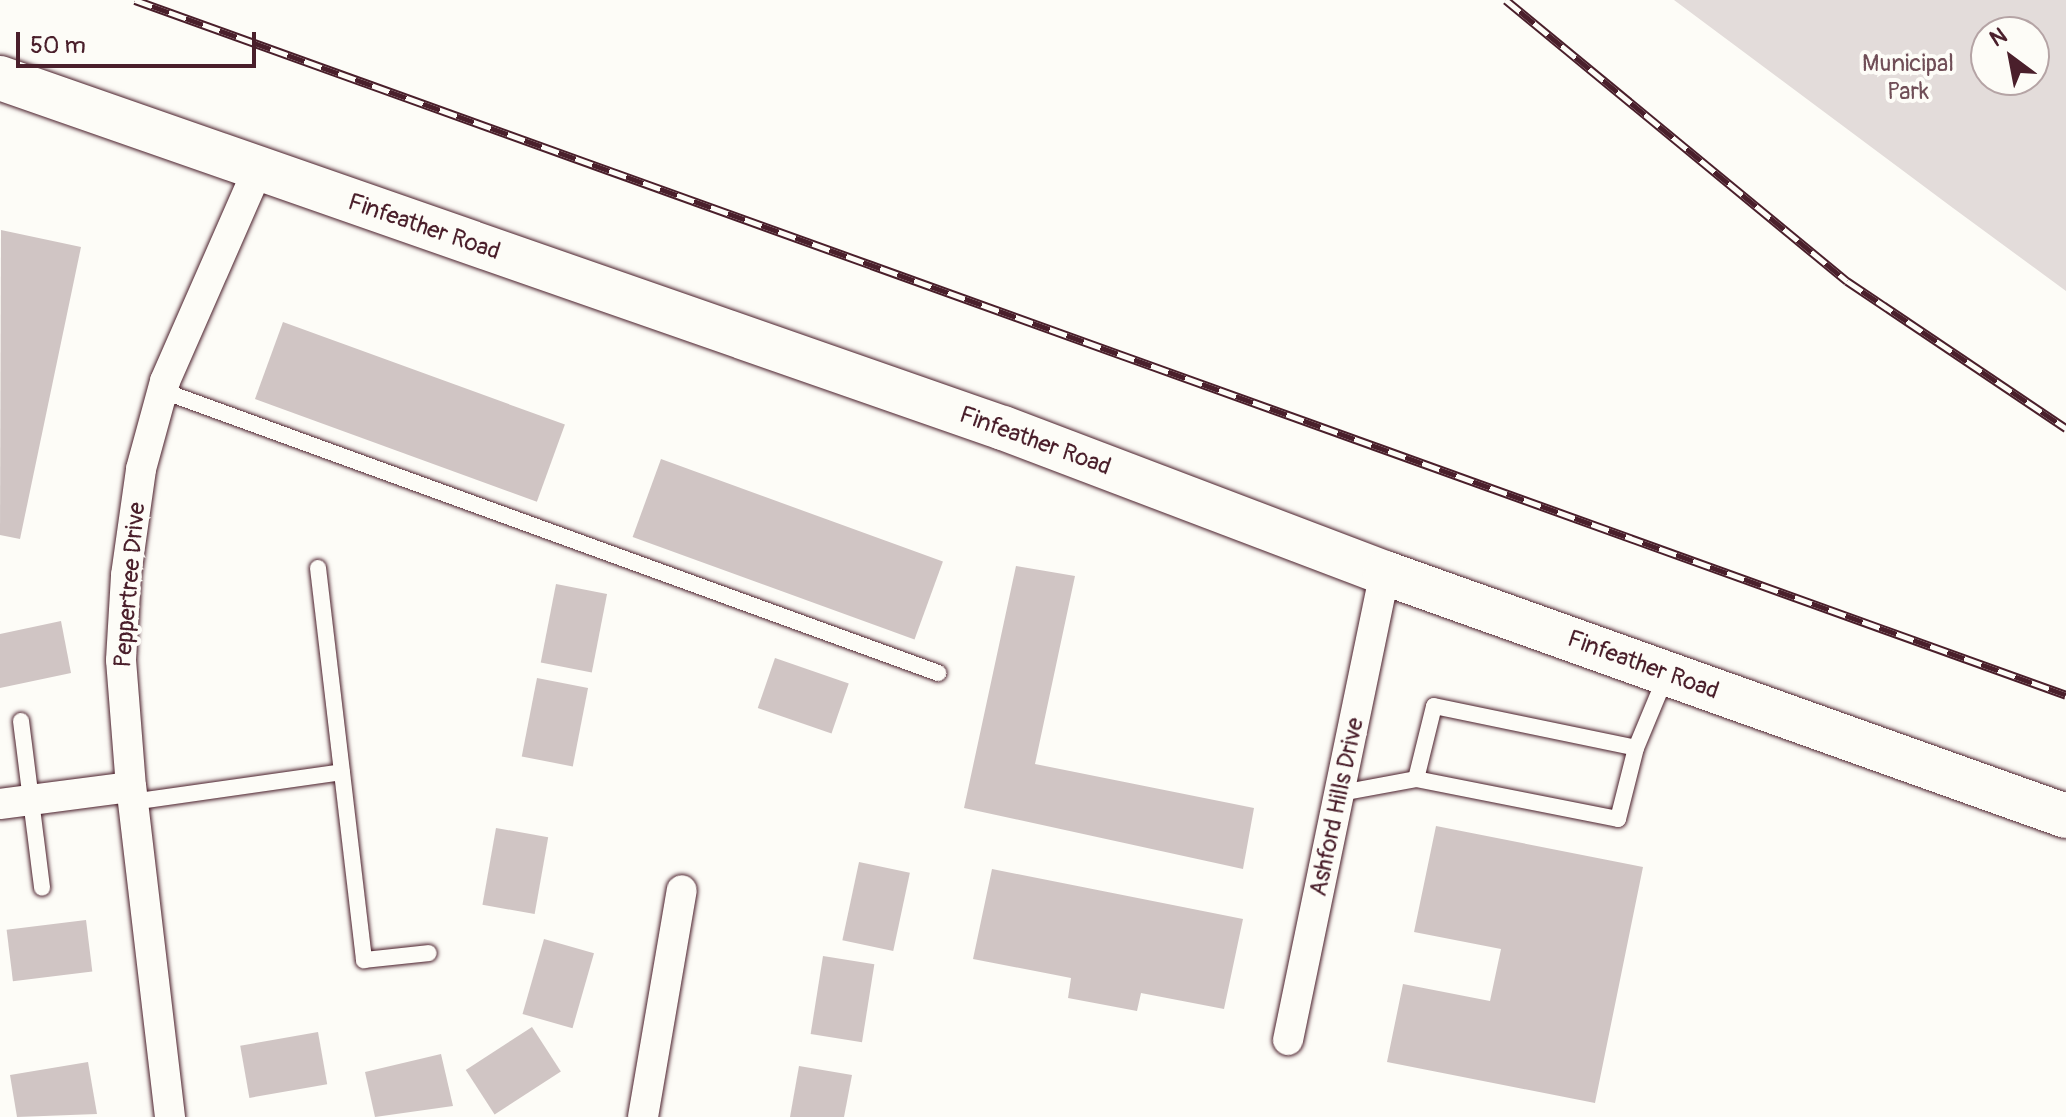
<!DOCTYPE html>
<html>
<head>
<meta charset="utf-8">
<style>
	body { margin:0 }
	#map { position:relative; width:2066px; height:1117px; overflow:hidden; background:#fdfcf7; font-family:Pangolin,sans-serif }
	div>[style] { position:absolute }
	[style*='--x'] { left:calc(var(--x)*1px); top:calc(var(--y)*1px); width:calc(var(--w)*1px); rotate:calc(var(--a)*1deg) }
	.green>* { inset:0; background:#e3dcda }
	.building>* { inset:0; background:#d0c5c4; transform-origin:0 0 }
	.roads { filter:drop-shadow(0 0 2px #4a1f2b) drop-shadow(0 0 2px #4a1f2b) }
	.lane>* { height:16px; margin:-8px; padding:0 8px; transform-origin:8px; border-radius:8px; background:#fdfcf7 }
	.street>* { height:30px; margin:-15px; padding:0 15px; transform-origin:15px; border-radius:15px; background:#fdfcf7 }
	.secondary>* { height:44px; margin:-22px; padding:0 22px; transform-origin:22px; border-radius:22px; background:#fdfcf7 }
	.rail>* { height:9px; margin-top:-4.5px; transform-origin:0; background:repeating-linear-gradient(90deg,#fdfcf7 0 18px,#4a1f2b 0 36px); box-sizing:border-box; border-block:2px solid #4a1f2b }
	span { translate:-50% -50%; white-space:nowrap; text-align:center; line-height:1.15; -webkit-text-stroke:8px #fdfcf7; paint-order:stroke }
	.park-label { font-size:24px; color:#704e57 }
	.street-label { font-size:24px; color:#4a1f2b }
	.north { position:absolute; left:1970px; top:16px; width:80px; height:80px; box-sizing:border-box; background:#fdfcf7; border:2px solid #b5a4a5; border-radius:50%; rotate:328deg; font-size:22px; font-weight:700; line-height:32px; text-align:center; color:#4a1f2b }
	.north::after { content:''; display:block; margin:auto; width:28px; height:36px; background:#4a1f2b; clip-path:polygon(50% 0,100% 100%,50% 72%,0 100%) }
	.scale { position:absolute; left:16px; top:32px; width:240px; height:36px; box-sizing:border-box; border:4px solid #4a1f2b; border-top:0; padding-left:10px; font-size:24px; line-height:28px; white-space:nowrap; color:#4a1f2b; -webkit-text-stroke:6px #fdfcf7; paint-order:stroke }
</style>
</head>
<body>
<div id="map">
	<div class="green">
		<div style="clip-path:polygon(evenodd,1674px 0,2066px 0,2066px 291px,1953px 208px,1674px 0,1986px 32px,2034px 32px,2034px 80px,1986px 80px,1986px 32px)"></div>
	</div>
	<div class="building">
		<div style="clip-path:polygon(1px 230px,81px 247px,20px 539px,0 535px)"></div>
		<div style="left:283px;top:322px;width:300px;height:82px;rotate:20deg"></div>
		<div style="left:661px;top:459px;width:300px;height:83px;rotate:20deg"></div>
		<div style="clip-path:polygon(1016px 566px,1075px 576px,1035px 764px,1254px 808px,1243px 869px,964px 808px)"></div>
		<div style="left:556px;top:584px;width:52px;height:80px;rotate:11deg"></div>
		<div style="clip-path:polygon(61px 621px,71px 673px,0 688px,0 634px)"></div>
		<div style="left:775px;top:658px;width:78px;height:53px;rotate:19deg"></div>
		<div style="left:537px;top:678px;width:52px;height:80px;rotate:11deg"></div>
		<div style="clip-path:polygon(1436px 826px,1643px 867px,1595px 1103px,1387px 1062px,1403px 984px,1490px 1001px,1501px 949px,1414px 932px)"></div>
		<div style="left:496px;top:828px;width:53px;height:78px;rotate:10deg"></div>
		<div style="left:859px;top:862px;width:52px;height:80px;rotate:12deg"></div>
		<div style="clip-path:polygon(992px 869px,1243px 919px,1224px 1009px,1141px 993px,1137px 1011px,1068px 998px,1071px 978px,973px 959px)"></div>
		<div style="left:86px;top:920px;width:52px;height:80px;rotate:83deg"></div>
		<div style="left:544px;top:939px;width:52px;height:78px;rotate:16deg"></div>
		<div style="left:823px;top:956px;width:52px;height:79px;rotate:9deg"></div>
		<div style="left:532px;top:1027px;width:53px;height:79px;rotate:57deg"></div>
		<div style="left:318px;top:1032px;width:53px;height:79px;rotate:80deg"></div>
		<div style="clip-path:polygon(441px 1054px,453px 1106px,375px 1117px,365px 1072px)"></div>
		<div style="clip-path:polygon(88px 1062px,97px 1114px,17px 1117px,10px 1075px)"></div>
		<div style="clip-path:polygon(799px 1066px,852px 1075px,844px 1117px,790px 1117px)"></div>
	</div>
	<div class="roads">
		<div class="lane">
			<div style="--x:163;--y:391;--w:825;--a:19.99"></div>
			<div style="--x:318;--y:568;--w:395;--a:83.3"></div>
			<div style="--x:364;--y:960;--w:65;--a:-6.1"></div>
			<div style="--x:21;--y:721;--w:168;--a:82.8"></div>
			<div style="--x:1416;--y:779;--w:75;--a:-76.1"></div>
			<div style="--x:1434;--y:706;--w:206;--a:11.7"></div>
			<div style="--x:1341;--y:793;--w:76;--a:-10.6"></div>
			<div style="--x:1416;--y:779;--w:206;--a:11.2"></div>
			<div style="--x:1618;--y:819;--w:73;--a:-75.8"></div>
			<div style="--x:1636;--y:748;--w:78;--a:-67.4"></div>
			<div style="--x:132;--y:802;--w:212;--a:-8.1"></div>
		</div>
		<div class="street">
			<div style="--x:0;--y:804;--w:132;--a:-7.4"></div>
			<div style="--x:1288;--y:1040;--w:477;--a:-78.3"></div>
			<div style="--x:170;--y:1117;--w:332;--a:-96.7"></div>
			<div style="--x:131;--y:787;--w:127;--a:-94.5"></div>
			<div style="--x:121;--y:660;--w:85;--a:-86.6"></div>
			<div style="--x:126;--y:575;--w:107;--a:-81.9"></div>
			<div style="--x:141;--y:469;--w:91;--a:-74.7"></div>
			<div style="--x:165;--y:381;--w:232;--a:-66.3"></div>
			<div style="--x:643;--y:1117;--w:230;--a:-80.3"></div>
		</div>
		<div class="secondary">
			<div style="--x:0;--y:78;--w:1062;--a:19.24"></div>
			<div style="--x:1003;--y:428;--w:409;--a:20.8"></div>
			<div style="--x:1385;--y:573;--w:723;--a:19.64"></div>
		</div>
	</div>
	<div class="rail">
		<div style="--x:135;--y:0;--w:2052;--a:19.79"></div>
		<div style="--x:1506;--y:0;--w:442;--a:39.5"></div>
		<div style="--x:1847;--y:281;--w:264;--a:33.9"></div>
	</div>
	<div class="park-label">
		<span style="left:1908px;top:78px">Municipal<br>Park</span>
	</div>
	<div class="street-label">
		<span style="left:424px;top:227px;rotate:19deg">Finfeather Road</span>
		<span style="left:1035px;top:441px;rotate:20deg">Finfeather Road</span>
		<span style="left:130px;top:585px;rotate:-85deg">Peppertree Drive</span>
		<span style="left:1643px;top:665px;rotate:20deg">Finfeather Road</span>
		<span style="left:1337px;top:807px;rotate:-78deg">Ashford Hills Drive</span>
	</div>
	<div class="north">N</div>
	<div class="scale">50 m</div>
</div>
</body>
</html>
